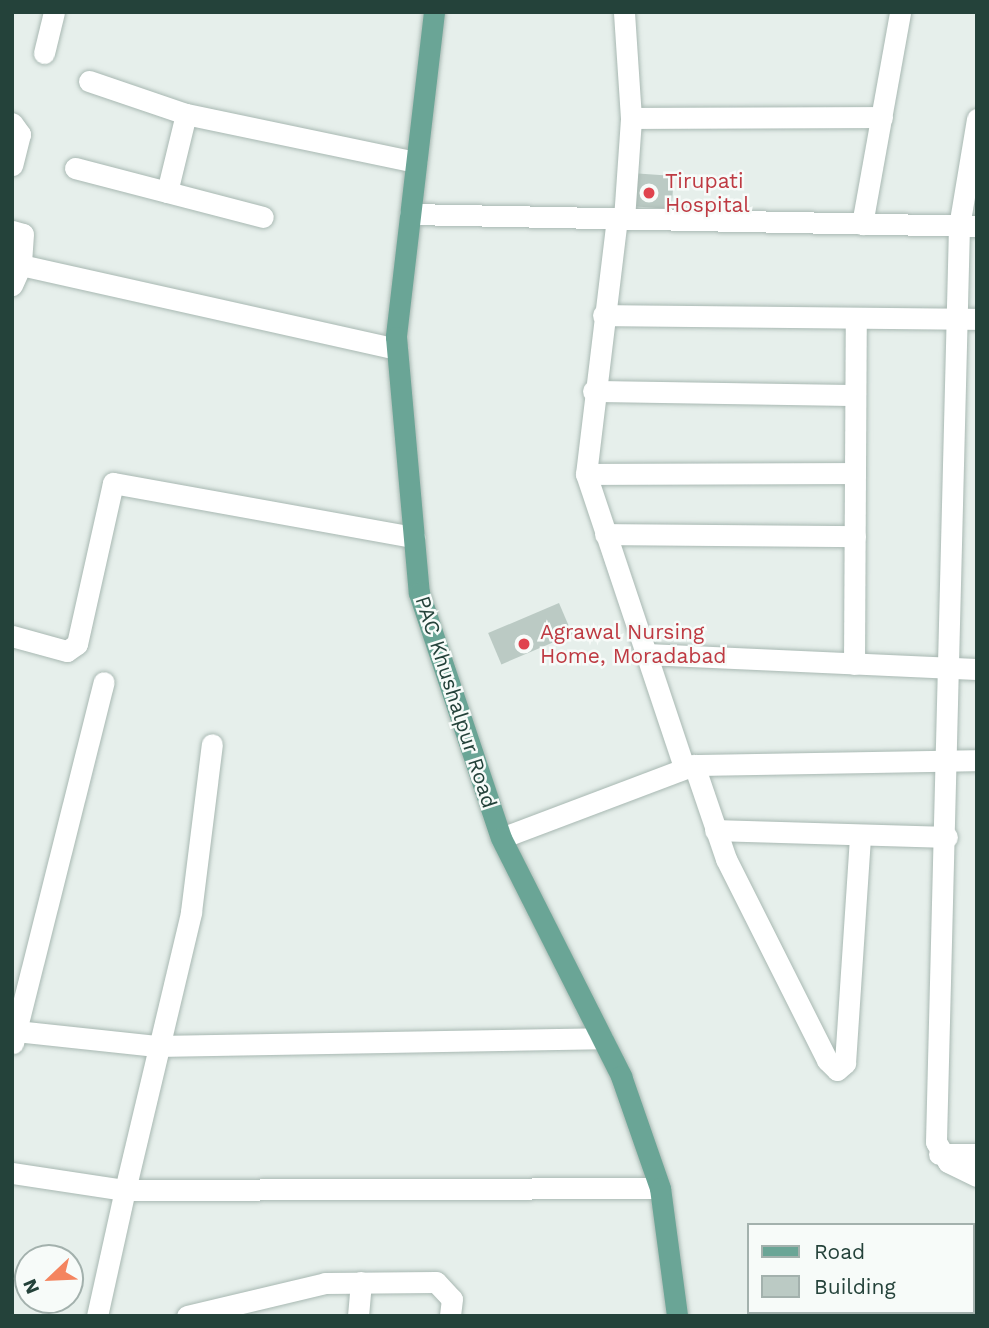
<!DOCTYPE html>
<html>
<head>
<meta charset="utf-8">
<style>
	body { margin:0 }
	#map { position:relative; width:989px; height:1328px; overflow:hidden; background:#e6efeb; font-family:"Work Sans",sans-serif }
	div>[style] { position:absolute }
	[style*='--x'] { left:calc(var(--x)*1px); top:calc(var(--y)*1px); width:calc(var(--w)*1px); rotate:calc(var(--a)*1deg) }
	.building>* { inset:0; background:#bbcac4; transform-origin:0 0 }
	.roads { filter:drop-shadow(0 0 2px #a8b8b2) drop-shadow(0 0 2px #a8b8b2) }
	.minor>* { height:21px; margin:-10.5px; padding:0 10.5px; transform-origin:10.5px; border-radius:10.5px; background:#fff }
	.major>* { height:21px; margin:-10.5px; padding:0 10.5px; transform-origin:10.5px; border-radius:10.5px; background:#6aa596 }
	.dots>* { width:19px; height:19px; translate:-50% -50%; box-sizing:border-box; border:4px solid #f7fbf9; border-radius:50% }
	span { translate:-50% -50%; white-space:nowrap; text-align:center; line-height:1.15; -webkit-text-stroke:5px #f7fbf9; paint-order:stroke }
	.health-label { font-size:21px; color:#be3a42 }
	.left { translate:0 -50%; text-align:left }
	.street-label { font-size:21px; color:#24423a }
	.frame { position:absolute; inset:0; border:14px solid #24423a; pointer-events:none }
	.legend { position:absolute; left:747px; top:1223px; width:228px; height:91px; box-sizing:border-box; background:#f7fbf9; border:2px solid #a3b1ad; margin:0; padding:9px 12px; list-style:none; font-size:21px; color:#24423a }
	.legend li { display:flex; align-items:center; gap:14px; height:35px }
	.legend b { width:35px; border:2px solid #a3b1ad }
	.north { position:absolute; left:14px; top:1244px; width:70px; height:70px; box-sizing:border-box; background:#f7fbf9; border:2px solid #a3b1ad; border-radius:50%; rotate:247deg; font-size:19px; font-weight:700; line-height:28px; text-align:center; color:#24423a }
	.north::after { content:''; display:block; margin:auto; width:24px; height:32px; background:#f4845f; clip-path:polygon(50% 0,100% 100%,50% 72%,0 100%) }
</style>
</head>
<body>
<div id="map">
	<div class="building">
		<div style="left:631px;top:173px;width:43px;height:33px;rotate:4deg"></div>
		<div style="left:559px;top:603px;width:34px;height:77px;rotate:67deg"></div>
	</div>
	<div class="roads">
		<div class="minor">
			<div style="--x:44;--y:53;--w:42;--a:-76.3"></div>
			<div style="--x:89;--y:81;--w:102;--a:18.8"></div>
			<div style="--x:186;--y:114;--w:235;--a:11.8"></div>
			<div style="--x:631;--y:118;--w:251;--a:-0.2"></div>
			<div style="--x:977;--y:119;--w:109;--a:99.5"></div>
			<div style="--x:959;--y:226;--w:916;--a:91.44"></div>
			<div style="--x:936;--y:1142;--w:23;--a:59"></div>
			<div style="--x:948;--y:1162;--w:32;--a:26"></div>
			<div style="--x:12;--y:123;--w:14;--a:54"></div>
			<div style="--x:20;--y:134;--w:32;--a:104"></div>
			<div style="--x:75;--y:168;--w:194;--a:14.6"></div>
			<div style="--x:167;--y:192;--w:80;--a:-76.3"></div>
			<div style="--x:410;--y:214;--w:567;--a:1.21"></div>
			<div style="--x:617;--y:218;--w:258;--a:96.9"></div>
			<div style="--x:586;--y:474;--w:309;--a:71.5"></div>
			<div style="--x:624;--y:219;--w:101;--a:-86"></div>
			<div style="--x:631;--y:118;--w:106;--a:-93.8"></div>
			<div style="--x:862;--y:224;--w:215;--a:-79.8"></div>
			<div style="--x:12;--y:231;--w:11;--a:15"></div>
			<div style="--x:23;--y:234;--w:31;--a:94"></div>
			<div style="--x:21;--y:265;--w:22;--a:114"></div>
			<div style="--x:21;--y:265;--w:385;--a:12.6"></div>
			<div style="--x:603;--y:315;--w:374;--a:0.6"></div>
			<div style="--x:593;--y:391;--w:262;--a:0.9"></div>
			<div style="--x:586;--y:474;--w:269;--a:-0.2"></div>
			<div style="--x:605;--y:534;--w:250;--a:0.5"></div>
			<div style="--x:12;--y:636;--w:57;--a:15.3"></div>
			<div style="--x:67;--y:651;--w:12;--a:-35"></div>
			<div style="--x:77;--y:644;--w:165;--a:-77.4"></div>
			<div style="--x:113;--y:483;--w:306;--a:10.2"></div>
			<div style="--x:646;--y:654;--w:331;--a:2.6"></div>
			<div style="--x:854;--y:664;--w:346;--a:-89.7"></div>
			<div style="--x:694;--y:765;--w:99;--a:71.2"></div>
			<div style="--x:726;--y:859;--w:225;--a:63.3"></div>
			<div style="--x:827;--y:1060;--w:14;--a:45"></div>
			<div style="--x:837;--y:1070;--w:11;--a:-41"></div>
			<div style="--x:845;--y:1063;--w:228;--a:-86.2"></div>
			<div style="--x:715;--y:830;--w:232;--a:1.7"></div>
			<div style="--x:501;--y:838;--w:206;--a:-20.7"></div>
			<div style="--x:694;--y:765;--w:283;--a:-1"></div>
			<div style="--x:16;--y:1031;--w:141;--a:6.1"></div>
			<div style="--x:156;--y:1046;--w:446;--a:-1"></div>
			<div style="--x:13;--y:1043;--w:372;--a:-75.9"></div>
			<div style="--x:939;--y:1154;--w:38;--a:0"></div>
			<div style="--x:12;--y:1173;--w:114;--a:8.6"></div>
			<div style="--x:125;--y:1190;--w:286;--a:-76.6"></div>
			<div style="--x:191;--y:912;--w:169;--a:-82.9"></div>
			<div style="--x:973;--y:1307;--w:4;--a:14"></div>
			<div style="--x:97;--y:1316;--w:129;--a:-77.5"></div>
			<div style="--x:125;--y:1190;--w:535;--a:-0.21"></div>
			<div style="--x:187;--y:1316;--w:142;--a:-13.4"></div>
			<div style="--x:325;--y:1283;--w:111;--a:-0.5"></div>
			<div style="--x:436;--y:1282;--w:23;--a:47"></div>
			<div style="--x:452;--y:1299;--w:17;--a:97"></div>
			<div style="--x:358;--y:1316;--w:34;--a:-85"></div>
			<div style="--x:948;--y:1316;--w:6;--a:-45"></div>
		</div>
		<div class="major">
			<div style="--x:434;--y:12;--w:327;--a:96.7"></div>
			<div style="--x:396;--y:337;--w:257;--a:84.9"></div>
			<div style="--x:419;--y:593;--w:258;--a:71.5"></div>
			<div style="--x:501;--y:838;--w:267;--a:63.2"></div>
			<div style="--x:621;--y:1076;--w:119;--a:70.8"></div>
			<div style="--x:660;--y:1188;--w:129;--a:82.4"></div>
		</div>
	</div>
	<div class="dots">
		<div style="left:649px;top:193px;background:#e0444e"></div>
		<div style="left:524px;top:644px;background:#e0444e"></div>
	</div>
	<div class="health-label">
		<span class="left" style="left:665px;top:193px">Tirupati<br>Hospital</span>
		<span class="left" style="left:540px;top:644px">Agrawal Nursing<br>Home, Moradabad</span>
	</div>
	<div class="street-label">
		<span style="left:456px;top:702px;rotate:72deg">PAC Khushalpur Road</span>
	</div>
	<div class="frame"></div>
	<ul class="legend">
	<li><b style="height:9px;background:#6aa596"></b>Road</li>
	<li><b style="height:19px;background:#bbcac4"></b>Building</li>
	</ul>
	<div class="north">N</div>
</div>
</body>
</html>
